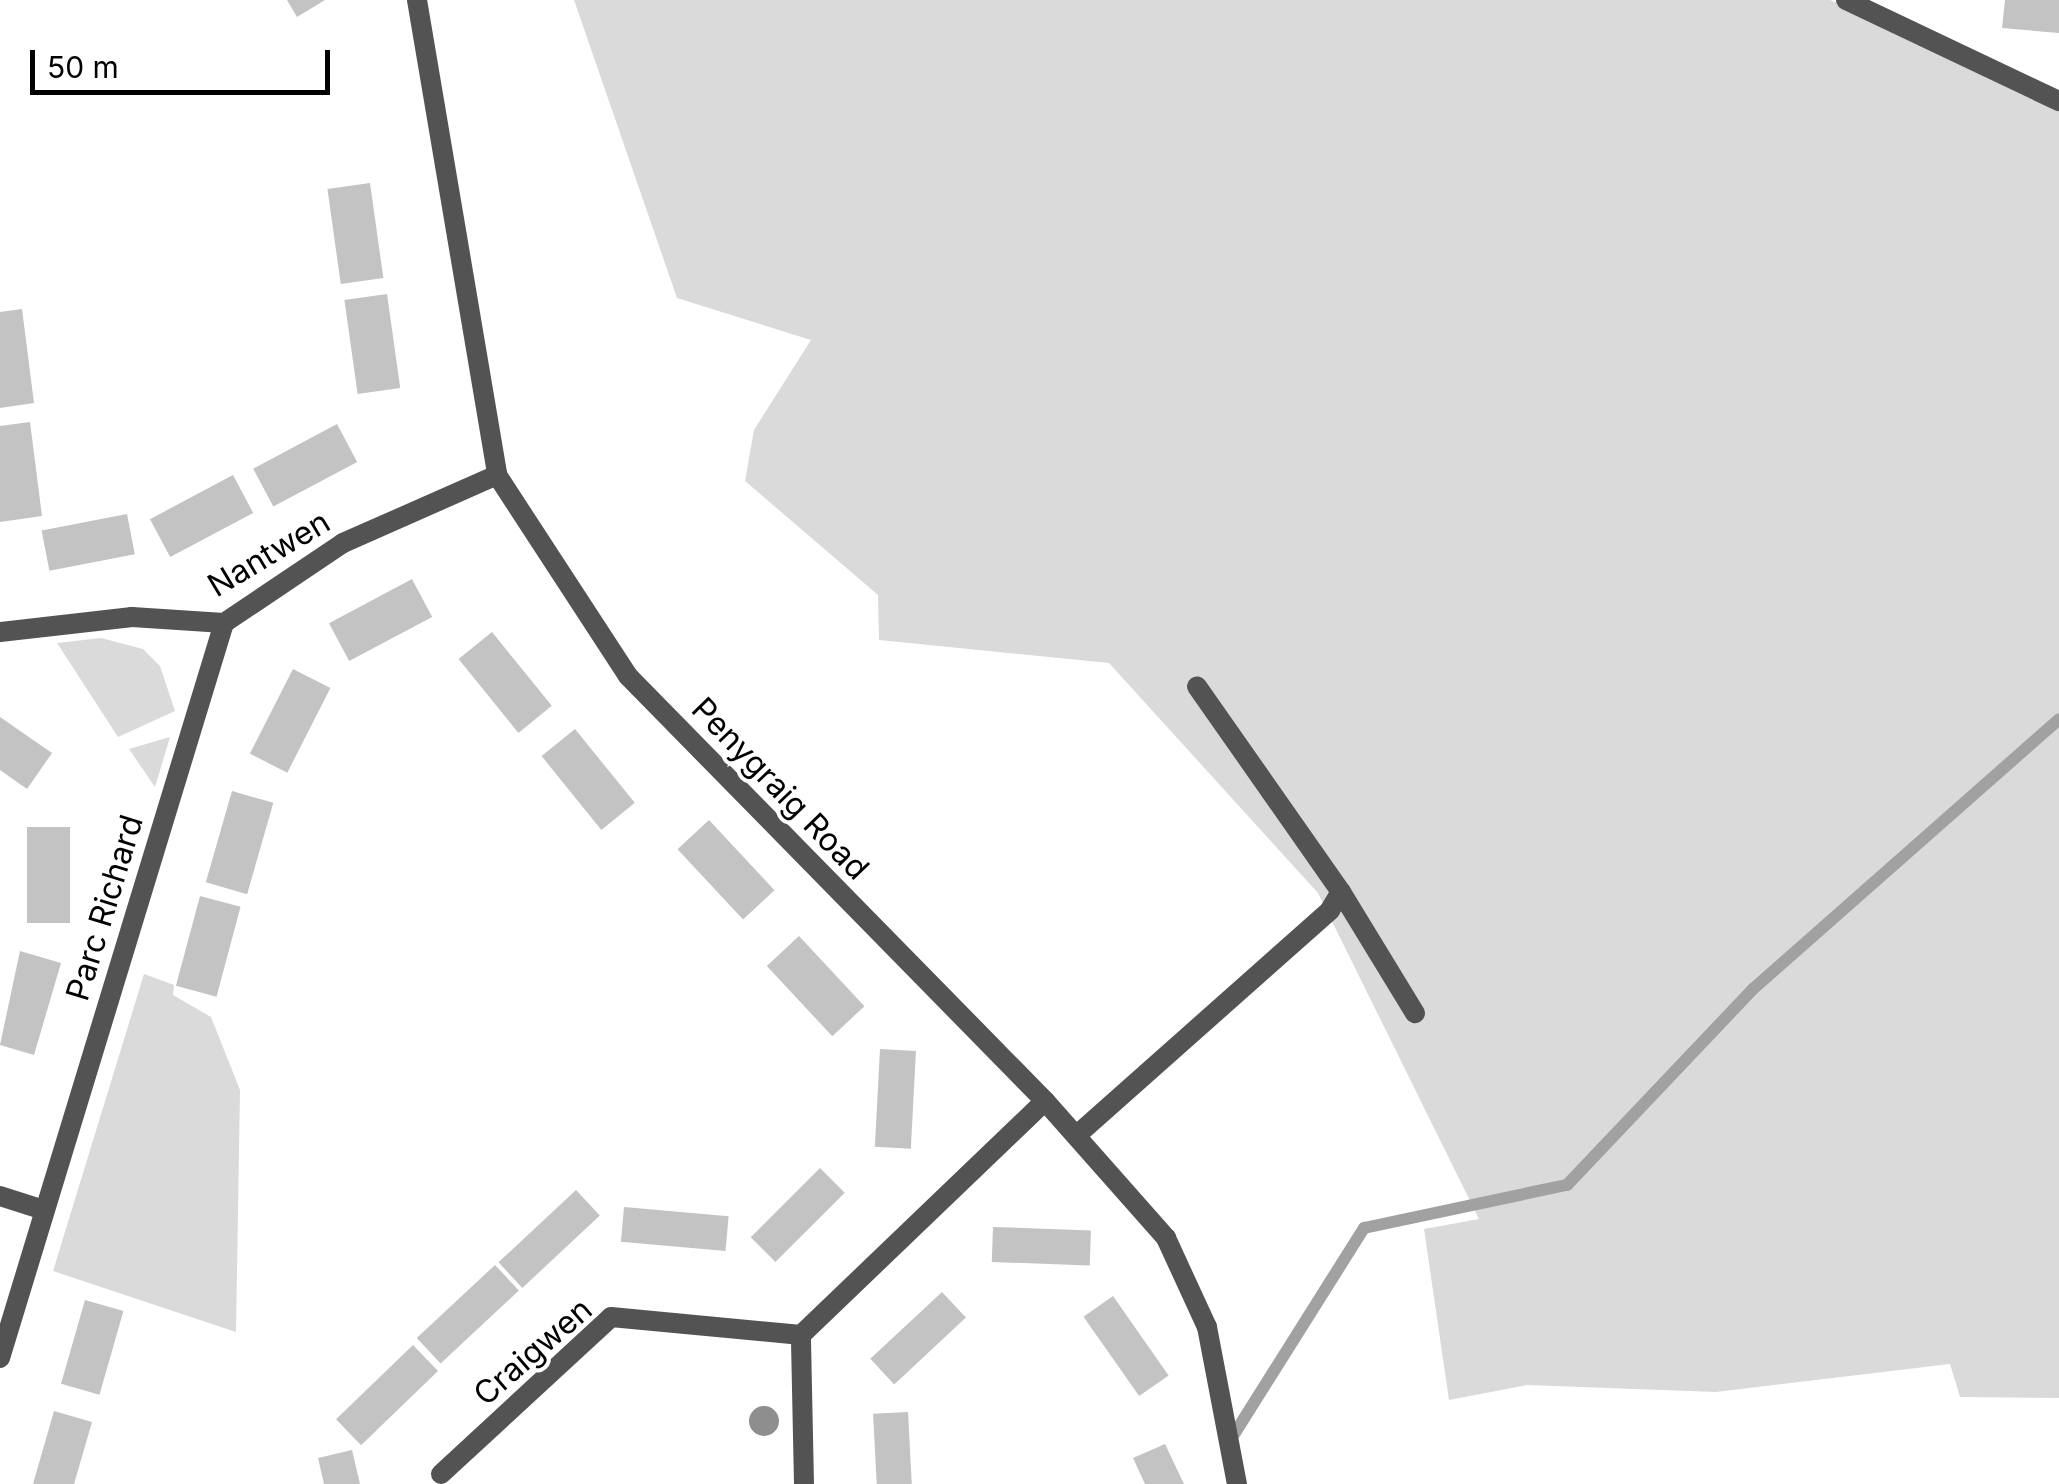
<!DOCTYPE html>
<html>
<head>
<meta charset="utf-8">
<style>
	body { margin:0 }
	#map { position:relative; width:2059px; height:1484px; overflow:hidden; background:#fff; font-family:Inter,sans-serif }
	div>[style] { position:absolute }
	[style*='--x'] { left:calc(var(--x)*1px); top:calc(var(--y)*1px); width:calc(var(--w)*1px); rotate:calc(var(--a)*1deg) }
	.green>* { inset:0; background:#dadada }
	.stream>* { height:12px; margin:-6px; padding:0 6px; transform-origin:6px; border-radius:6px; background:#a1a1a1 }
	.building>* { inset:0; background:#c3c3c3; transform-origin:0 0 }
	.lane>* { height:20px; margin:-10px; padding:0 10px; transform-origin:10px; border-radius:10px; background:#535353 }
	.street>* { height:20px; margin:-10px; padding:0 10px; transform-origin:10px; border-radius:10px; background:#535353 }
	.trees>* { width:30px; height:30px; margin:-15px; border-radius:50%; background:#8e8e8e }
	span { translate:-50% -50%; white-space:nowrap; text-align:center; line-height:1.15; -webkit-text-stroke:8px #fff; paint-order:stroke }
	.street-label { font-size:32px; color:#000 }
	.scale { position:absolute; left:30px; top:50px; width:300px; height:45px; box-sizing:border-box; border:5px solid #000; border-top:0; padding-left:12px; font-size:30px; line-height:35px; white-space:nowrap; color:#000; -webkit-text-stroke:8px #fff; paint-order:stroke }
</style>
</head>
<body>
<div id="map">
	<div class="green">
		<div style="clip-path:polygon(574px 0,1830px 0,2059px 109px,2059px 1398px,1960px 1397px,1950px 1364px,1716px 1392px,1527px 1385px,1449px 1400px,1424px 1229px,1479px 1219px,1318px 893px,1109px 663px,879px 640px,878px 595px,745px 481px,754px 430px,811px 340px,677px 298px)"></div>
		<div style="clip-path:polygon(101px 638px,143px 649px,160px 666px,175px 711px,118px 737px,57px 643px)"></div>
		<div style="clip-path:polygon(170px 737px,155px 787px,129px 749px)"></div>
		<div style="clip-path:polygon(144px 974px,174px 985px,173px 995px,211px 1017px,240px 1090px,236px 1332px,53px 1271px)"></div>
	</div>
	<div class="stream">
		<div style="--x:1233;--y:1436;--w:246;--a:-57.8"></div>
		<div style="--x:1364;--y:1228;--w:208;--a:-12"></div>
		<div style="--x:1567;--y:1185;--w:270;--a:-46.5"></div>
		<div style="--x:1753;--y:989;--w:408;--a:-41.4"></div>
	</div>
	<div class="building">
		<div style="clip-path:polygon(287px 0,325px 0,297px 17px)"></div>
		<div style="clip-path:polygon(2005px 0,2059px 0,2059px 33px,2002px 28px)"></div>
		<div style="left:370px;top:183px;width:96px;height:43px;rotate:82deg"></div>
		<div style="left:387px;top:294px;width:95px;height:43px;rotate:82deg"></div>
		<div style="clip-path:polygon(22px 309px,34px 403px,0 408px,0 312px)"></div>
		<div style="clip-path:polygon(30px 422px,42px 516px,0 522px,0 426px)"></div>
		<div style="left:337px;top:424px;width:43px;height:95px;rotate:62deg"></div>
		<div style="left:233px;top:475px;width:43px;height:94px;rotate:62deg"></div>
		<div style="left:127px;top:514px;width:41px;height:87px;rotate:79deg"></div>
		<div style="left:412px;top:579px;width:43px;height:94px;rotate:62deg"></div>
		<div style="left:492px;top:632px;width:95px;height:43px;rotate:51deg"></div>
		<div style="left:293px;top:669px;width:42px;height:95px;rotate:27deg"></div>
		<div style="clip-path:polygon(0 717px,52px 753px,27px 789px,0 770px)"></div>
		<div style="left:575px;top:729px;width:95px;height:43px;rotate:51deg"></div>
		<div style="left:232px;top:791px;width:43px;height:95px;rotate:16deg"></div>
		<div style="left:709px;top:820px;width:96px;height:43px;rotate:47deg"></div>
		<div style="left:70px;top:827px;width:96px;height:43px;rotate:90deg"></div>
		<div style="left:200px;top:896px;width:42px;height:93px;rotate:15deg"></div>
		<div style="left:799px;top:936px;width:96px;height:44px;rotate:47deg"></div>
		<div style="clip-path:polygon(20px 951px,61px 963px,34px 1055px,0 1045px)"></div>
		<div style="left:880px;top:1049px;width:36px;height:98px;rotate:3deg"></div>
		<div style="left:820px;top:1168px;width:35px;height:98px;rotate:45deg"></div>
		<div style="left:576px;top:1190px;width:35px;height:106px;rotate:47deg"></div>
		<div style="left:624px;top:1207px;width:105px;height:35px;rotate:5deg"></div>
		<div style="left:993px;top:1227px;width:98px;height:35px;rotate:2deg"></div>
		<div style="left:495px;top:1265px;width:35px;height:107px;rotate:47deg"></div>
		<div style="left:942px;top:1292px;width:35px;height:98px;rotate:47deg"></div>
		<div style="left:1113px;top:1296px;width:97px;height:36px;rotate:55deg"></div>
		<div style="left:85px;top:1300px;width:40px;height:87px;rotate:16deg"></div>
		<div style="left:413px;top:1345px;width:36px;height:107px;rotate:46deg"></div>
		<div style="clip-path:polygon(54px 1411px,92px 1422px,74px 1484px,33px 1484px)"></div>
		<div style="left:908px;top:1412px;width:72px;height:35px;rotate:87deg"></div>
		<div style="clip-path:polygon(1165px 1444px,1184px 1484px,1145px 1484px,1133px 1458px)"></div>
		<div style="clip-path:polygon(352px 1450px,360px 1484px,324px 1484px,318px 1458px)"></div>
	</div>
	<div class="lane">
		<div style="--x:1341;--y:892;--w:142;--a:58.6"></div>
		<div style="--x:1077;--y:1135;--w:339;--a:-41.6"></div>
		<div style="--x:1330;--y:910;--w:21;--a:-59"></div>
		<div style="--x:1341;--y:892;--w:251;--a:-125"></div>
	</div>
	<div class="street">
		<div style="--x:417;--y:0;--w:482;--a:80.4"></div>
		<div style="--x:497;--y:475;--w:240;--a:56.9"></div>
		<div style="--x:628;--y:676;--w:595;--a:45.54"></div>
		<div style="--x:1045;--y:1101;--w:183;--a:48.5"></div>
		<div style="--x:1166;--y:1238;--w:98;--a:65.3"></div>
		<div style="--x:1207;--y:1327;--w:160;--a:79.2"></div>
		<div style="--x:1846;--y:0;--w:236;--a:25.4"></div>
		<div style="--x:0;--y:632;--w:133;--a:-6.5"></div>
		<div style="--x:132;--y:617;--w:92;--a:3.7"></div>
		<div style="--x:224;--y:623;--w:143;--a:-33.9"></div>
		<div style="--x:343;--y:543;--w:168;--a:-23.8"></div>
		<div style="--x:0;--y:1196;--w:46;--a:17.7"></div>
		<div style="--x:0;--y:1358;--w:768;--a:-73.05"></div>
		<div style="--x:441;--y:1474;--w:231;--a:-42.7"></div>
		<div style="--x:611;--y:1317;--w:191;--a:5.4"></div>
		<div style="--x:804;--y:1484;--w:149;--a:-91.2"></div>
		<div style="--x:801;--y:1335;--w:338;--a:-43.8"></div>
	</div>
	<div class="trees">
		<div style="left:764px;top:1421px"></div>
	</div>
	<div class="street-label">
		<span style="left:269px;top:554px;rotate:-31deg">Nantwen</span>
		<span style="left:780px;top:789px;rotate:46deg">Penygraig Road</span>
		<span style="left:105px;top:908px;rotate:-73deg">Parc Richard</span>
		<span style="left:533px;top:1352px;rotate:-41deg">Craigwen</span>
	</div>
	<div class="scale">50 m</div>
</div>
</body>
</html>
